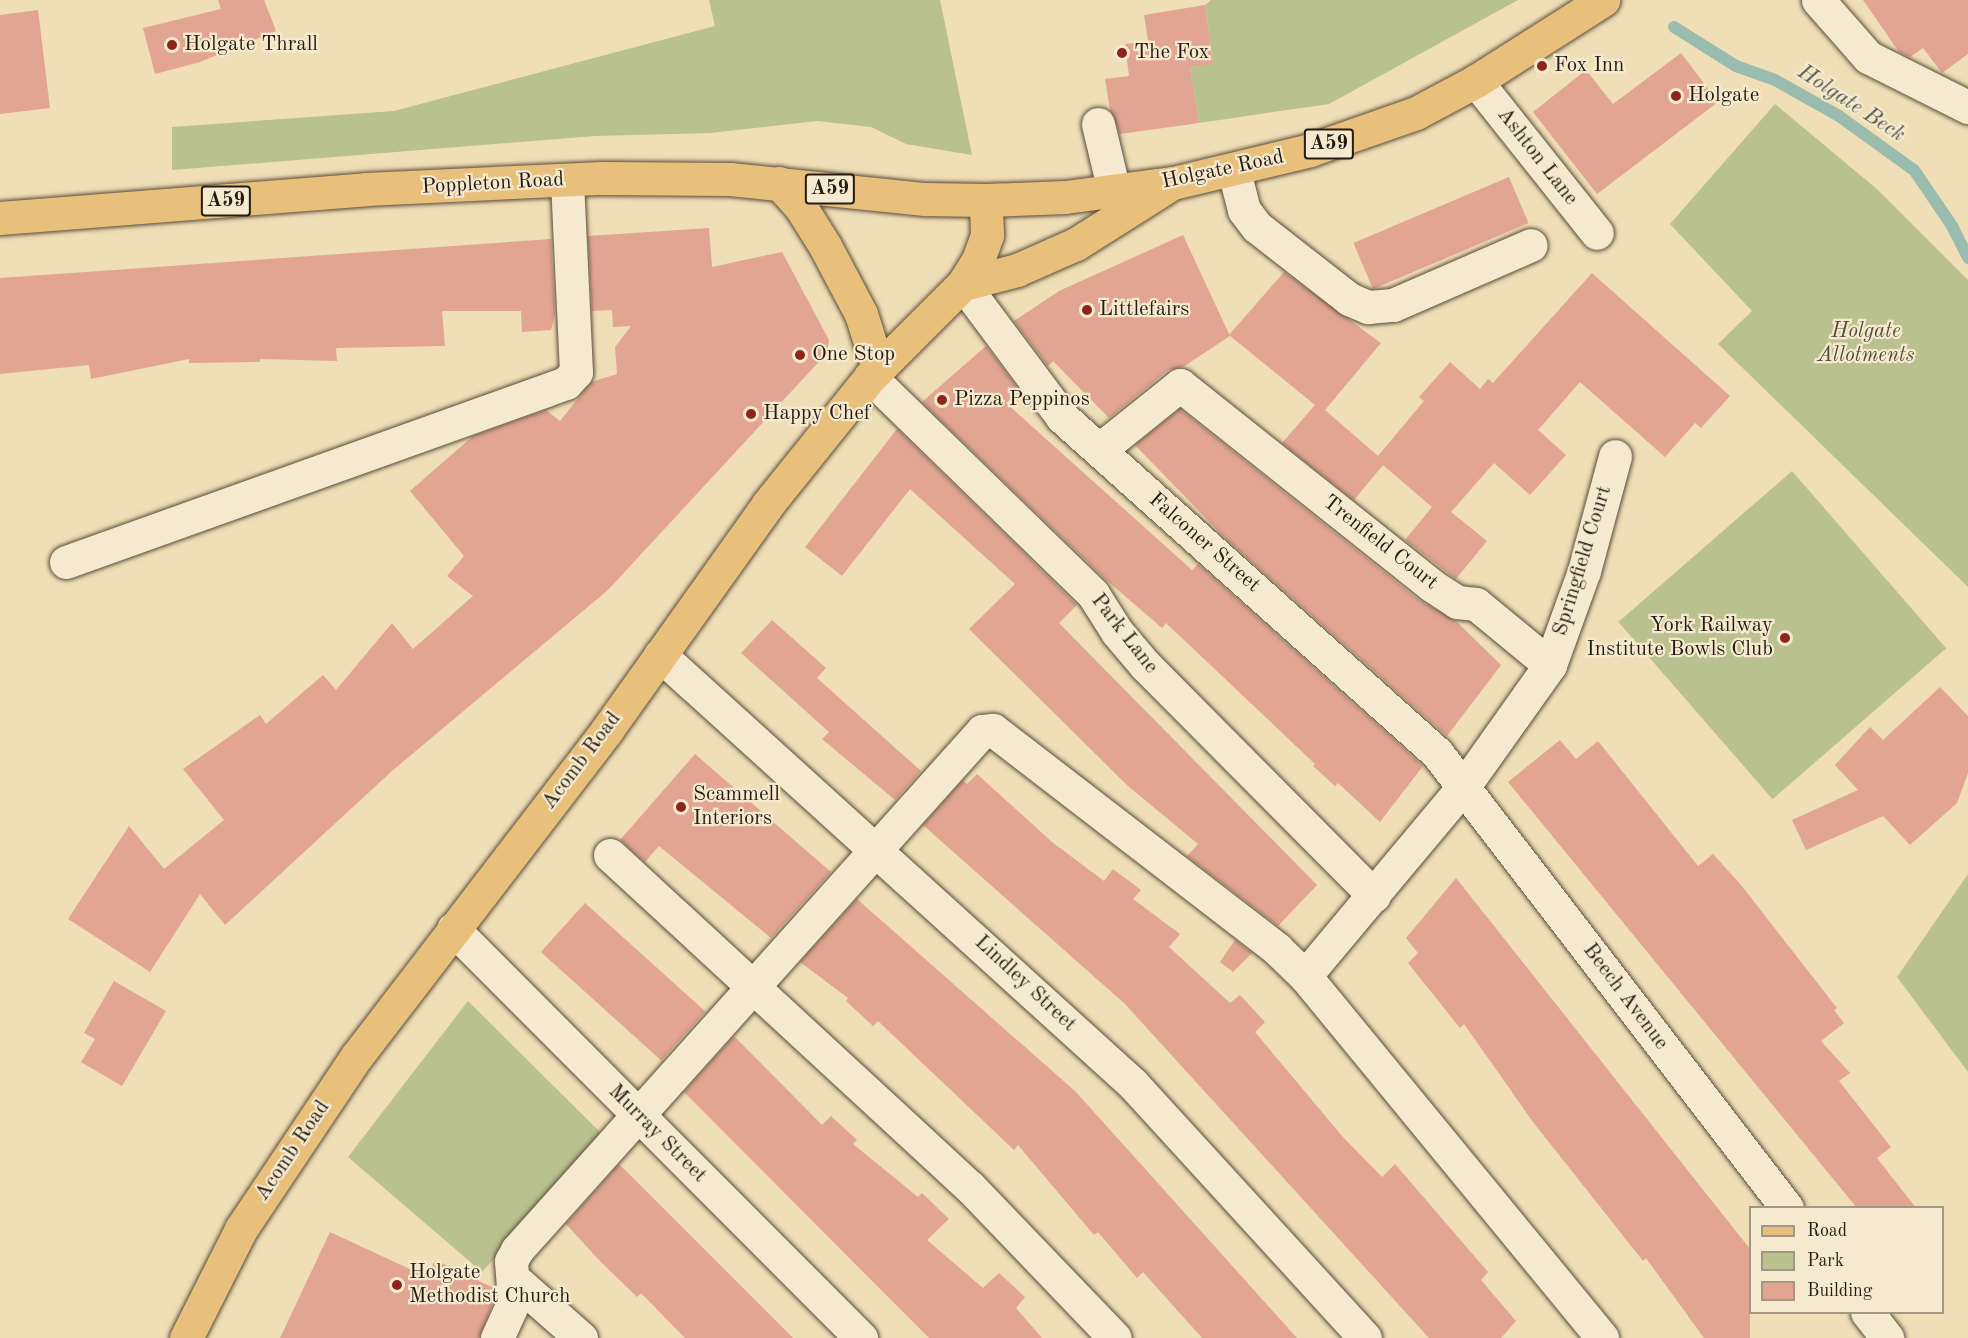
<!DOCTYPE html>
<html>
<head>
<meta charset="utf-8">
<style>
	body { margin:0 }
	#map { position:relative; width:1968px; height:1338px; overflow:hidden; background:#f0deb6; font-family:"Old Standard TT",serif }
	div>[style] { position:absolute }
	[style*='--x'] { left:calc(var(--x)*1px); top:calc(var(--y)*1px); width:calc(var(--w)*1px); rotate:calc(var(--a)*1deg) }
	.green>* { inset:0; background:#b9c18e; transform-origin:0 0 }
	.stream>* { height:12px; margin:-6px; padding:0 6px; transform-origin:6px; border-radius:6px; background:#9abcae }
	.building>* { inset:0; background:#e1a592; transform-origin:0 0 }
	.roads { filter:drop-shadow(0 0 2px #584c3a) drop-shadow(0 0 2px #584c3a) }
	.minor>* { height:33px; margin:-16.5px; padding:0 16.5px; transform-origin:16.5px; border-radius:16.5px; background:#f5ead0 }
	.major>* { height:33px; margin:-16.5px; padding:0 16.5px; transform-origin:16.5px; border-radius:16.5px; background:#e8bf7b }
	.dots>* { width:16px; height:16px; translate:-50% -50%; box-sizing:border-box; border:3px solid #f5ead0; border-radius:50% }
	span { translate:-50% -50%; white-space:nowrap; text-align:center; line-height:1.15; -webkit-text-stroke:4.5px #f5ead0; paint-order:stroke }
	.shield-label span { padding:2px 4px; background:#f5ead0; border:2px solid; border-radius:4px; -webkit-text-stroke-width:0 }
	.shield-label { font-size:20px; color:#261b10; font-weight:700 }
	.poi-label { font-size:21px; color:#261b10 }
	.left { translate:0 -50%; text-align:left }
	.right { translate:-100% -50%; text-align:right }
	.street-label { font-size:21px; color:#261b10 }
	.park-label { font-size:21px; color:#524d36; font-style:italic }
	.water-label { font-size:22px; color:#4f5347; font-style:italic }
	.legend { position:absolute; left:1749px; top:1206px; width:195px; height:108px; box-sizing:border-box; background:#f5ead0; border:2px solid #a29783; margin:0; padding:8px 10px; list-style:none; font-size:18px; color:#261b10 }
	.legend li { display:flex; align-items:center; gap:12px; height:30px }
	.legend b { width:30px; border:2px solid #a29783 }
</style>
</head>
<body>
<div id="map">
	<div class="green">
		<div style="clip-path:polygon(709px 0,940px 0,972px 155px,906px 144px,871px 127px,817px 121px,710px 133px,595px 136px,172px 170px,172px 127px,394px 111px,715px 26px)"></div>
		<div style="clip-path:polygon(1211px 0,1518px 0,1329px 104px,1199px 123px,1190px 67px,1213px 63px,1205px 5px)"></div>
		<div style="clip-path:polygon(1775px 104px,1878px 190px,1968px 280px,1968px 587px,1718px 344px,1752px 311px,1670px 224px)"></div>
		<div style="left:1792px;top:471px;width:235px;height:230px;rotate:49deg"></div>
		<div style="clip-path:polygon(1968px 874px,1968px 1072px,1897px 977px)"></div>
		<div style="clip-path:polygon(468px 1001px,605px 1137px,482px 1272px,348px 1157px)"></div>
	</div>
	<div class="stream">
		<div style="--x:1674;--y:27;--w:73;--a:32.2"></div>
		<div style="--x:1736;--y:66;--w:41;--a:19.7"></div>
		<div style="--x:1775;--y:80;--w:73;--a:29.4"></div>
		<div style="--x:1839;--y:116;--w:92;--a:35.8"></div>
		<div style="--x:1914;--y:170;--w:68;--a:55.8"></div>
		<div style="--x:1952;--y:226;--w:36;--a:63"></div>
	</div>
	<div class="building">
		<div style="clip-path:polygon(218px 0,264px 0,276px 31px,200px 62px,155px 74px,143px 28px,221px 9px)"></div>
		<div style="clip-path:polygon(1863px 0,1968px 0,1968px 54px,1942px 73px,1923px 48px,1910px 57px,1899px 52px)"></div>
		<div style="clip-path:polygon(1205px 5px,1213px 64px,1190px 67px,1199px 123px,1120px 134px,1110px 110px,1105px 79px,1129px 76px,1125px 44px,1148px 41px,1144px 15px)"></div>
		<div style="clip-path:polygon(38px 10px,50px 108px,0 114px,0 15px)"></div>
		<div style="clip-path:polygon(1681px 53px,1718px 102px,1597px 194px,1533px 112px,1586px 70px,1613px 104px)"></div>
		<div style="left:1509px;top:177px;width:50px;height:169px;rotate:67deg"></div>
		<div style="clip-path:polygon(709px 228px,712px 267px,782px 252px,829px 340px,827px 353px,608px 590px,392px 771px,225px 925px,200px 894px,150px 972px,68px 919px,129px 826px,164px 869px,224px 820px,183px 769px,260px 715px,266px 724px,323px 675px,336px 690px,392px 623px,413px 649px,473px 596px,447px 576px,464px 556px,410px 491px,473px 436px,546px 410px,560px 421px,591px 382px,617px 374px,615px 347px,631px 326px,613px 327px,612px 310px,592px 311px,588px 236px)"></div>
		<div style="clip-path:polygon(1183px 235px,1230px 336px,1183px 367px,1168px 370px,1109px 418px,1053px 361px,1048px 366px,1014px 321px,1059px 291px)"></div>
		<div style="clip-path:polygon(551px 239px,555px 315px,551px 330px,522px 332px,521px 311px,442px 311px,445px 346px,336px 348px,337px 361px,260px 359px,260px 362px,189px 363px,189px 359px,91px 379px,89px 365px,0 374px,0 278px)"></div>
		<div style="clip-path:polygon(1284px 272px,1381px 343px,1325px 410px,1378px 456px,1424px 401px,1419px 397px,1450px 362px,1480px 389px,1488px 379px,1493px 383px,1592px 273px,1730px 396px,1701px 428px,1695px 423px,1665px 457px,1580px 382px,1538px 430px,1566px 455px,1530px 495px,1494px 463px,1451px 512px,1487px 541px,1456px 579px,1405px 540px,1432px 507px,1383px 465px,1354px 500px,1282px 443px,1315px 405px,1229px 335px)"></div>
		<div style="clip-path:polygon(986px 346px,1020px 391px,1006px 403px,1192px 570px,1198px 564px,1423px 766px,1380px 822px,1338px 783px,1335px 786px,1313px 766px,1315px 764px,1166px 623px,1162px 628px,1104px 578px,922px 402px)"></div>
		<div style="clip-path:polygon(1180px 409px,1419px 600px,1456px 621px,1501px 665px,1447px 736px,1223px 536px,1135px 445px)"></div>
		<div style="clip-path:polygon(897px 429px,1077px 605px,1059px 623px,1317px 885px,1278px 926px,1187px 856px,1198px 844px,1128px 786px,969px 629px,1015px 584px,910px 489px,842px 576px,805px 547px)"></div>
		<div style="clip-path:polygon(772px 620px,826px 668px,817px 678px,921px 771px,895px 800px,822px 739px,829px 732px,741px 653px)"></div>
		<div style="clip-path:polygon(1940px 687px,1968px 716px,1968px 773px,1957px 803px,1910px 845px,1883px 816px,1806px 850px,1792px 820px,1858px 790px,1835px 765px,1870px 727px,1883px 740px)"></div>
		<div style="clip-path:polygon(1560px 740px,1576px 759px,1598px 741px,1698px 866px,1713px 854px,1741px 885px,1837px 1008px,1834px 1010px,1844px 1023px,1821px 1041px,1850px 1073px,1839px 1081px,1891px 1147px,1877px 1158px,1916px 1208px,1857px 1208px,1508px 782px)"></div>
		<div style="clip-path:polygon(695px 754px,831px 872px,771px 938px,659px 846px,645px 862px,620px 840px)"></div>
		<div style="clip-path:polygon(977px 774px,1052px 842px,1104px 881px,1113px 869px,1141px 890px,1133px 899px,1180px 934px,1169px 947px,1230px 1003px,1240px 995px,1265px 1022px,1255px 1032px,1342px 1136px,1382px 1177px,1395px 1164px,1488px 1272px,1481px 1280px,1516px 1321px,1501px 1338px,1429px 1338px,1125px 1004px,923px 825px,963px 780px,967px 784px)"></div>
		<div style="clip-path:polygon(1456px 878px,1750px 1249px,1750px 1338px,1704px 1338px,1646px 1258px,1643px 1261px,1533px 1122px,1464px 1024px,1460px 1028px,1408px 963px,1418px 953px,1406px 938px)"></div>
		<div style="clip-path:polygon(857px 899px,1076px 1092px,1297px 1338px,1202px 1338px,1143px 1272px,1137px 1278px,1098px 1232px,1094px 1235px,1018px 1145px,1014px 1150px,878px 1021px,873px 1026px,846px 1001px,848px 998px,800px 962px)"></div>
		<div style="left:585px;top:903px;width:162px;height:66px;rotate:42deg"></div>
		<div style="clip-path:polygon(1235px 940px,1252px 953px,1233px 972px,1220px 962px)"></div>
		<div style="clip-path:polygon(114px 981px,166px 1011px,122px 1086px,81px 1062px,95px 1039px,84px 1033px)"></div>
		<div style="clip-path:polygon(734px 1036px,822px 1125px,831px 1116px,857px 1140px,853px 1144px,918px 1197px,922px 1193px,949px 1219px,927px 1240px,983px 1288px,999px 1273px,1025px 1297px,1016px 1308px,1042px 1338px,929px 1338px,684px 1092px)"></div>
		<div style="clip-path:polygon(619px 1164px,793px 1338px,685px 1338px,641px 1293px,637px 1297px,599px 1260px,566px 1224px)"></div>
		<div style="clip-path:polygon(330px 1232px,427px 1277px,435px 1260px,494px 1288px,495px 1298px,479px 1338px,280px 1338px)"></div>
	</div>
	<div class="roads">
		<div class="minor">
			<div style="--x:1818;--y:0;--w:76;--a:48.7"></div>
			<div style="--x:1868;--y:57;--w:112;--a:26.6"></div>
			<div style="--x:1476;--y:81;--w:194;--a:51.5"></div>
			<div style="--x:1098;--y:124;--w:69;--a:76.6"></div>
			<div style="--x:1234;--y:171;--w:40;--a:75.6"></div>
			<div style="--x:1244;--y:210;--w:21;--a:53"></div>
			<div style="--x:1257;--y:227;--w:117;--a:38"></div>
			<div style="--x:1349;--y:299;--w:21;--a:23"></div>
			<div style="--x:1368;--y:307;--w:25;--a:-5"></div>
			<div style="--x:1393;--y:305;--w:150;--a:-23.5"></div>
			<div style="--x:963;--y:284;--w:166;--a:53.3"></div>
			<div style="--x:1062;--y:417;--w:504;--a:41.86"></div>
			<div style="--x:1437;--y:753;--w:574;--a:52.43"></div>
			<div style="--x:870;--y:377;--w:311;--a:44.2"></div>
			<div style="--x:1093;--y:594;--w:45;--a:57.7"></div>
			<div style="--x:1117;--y:632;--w:43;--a:49.7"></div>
			<div style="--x:1145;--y:665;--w:325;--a:45.2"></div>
			<div style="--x:1099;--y:450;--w:104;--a:-38.7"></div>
			<div style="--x:1180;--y:385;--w:321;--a:38.5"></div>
			<div style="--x:1431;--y:585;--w:31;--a:33"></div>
			<div style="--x:1457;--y:602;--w:19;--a:6"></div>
			<div style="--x:1476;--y:604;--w:96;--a:39.5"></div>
			<div style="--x:66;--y:562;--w:531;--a:-19.7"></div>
			<div style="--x:566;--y:383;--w:15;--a:-48"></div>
			<div style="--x:576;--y:372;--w:192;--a:-92.7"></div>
			<div style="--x:660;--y:655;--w:639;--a:42.21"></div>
			<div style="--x:1133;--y:1084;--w:344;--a:47.6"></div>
			<div style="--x:610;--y:855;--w:490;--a:42.7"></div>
			<div style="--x:970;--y:1187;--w:209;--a:46.2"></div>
			<div style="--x:453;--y:929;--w:578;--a:45.07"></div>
			<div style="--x:1305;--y:976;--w:248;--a:-50.1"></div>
			<div style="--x:1464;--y:786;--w:148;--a:-54.6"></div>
			<div style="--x:1550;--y:665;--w:100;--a:-70.1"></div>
			<div style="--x:1584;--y:571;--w:119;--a:-74.9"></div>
			<div style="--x:515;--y:1280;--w:88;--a:41.3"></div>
			<div style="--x:1867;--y:1312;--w:33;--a:52"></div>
			<div style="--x:497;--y:1338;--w:41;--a:-65.3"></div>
			<div style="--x:514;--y:1301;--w:40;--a:-94.3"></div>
			<div style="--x:511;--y:1261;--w:13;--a:-61"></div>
			<div style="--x:517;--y:1250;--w:697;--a:-48.14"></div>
			<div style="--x:982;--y:731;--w:11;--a:-5"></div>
			<div style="--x:993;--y:730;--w:359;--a:37.6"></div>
			<div style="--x:1277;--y:949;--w:39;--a:44"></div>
			<div style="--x:1305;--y:976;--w:468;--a:50.6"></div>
		</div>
		<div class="major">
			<div style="--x:779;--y:183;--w:31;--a:48"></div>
			<div style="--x:800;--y:206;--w:47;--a:58"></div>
			<div style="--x:825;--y:246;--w:77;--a:62.1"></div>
			<div style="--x:861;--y:314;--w:57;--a:72.5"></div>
			<div style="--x:0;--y:218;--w:367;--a:-4.5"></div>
			<div style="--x:366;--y:189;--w:236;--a:-2.7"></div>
			<div style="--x:602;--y:178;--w:128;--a:0.4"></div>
			<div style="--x:730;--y:179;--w:196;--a:5.9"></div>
			<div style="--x:925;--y:199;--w:61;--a:0.9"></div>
			<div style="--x:986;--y:200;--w:79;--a:-2.2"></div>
			<div style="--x:1065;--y:197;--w:109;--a:-7.4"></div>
			<div style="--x:1173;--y:183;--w:141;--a:-13.5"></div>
			<div style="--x:1310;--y:150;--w:112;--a:-19.2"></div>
			<div style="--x:1416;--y:113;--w:68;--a:-28.1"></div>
			<div style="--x:1476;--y:81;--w:151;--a:-32.5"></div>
			<div style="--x:963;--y:284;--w:56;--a:-14.5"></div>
			<div style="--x:1017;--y:270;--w:64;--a:-23.8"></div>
			<div style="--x:1076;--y:244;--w:107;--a:-32.3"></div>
			<div style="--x:186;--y:1338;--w:122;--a:-63.2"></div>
			<div style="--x:241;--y:1229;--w:208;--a:-56.2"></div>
			<div style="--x:357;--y:1056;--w:411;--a:-52.5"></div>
			<div style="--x:607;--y:730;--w:277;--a:-54.5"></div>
			<div style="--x:768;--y:504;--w:163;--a:-51.2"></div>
			<div style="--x:870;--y:377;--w:132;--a:-45"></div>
			<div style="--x:963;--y:284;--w:28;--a:-58"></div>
			<div style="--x:978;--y:260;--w:27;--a:-70"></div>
			<div style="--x:987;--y:235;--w:35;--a:-92"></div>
		</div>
	</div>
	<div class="dots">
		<div style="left:172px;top:45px;background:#8f2418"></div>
		<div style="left:1122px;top:53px;background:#8f2418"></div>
		<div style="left:1542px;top:66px;background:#8f2418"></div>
		<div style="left:1676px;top:96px;background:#8f2418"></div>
		<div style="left:1087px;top:310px;background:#8f2418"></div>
		<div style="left:800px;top:355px;background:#8f2418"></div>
		<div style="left:942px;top:400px;background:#8f2418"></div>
		<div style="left:751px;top:414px;background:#8f2418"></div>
		<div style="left:1785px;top:638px;background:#8f2418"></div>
		<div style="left:681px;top:807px;background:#8f2418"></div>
		<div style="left:397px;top:1285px;background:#8f2418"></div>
	</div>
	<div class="shield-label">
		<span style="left:1329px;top:144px">A59</span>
		<span style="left:830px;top:189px">A59</span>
		<span style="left:226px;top:201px">A59</span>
	</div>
	<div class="poi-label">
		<span class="left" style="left:184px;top:45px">Holgate Thrall</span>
		<span class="left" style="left:1134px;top:53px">The Fox</span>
		<span class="left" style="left:1554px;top:66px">Fox Inn</span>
		<span class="left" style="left:1688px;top:96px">Holgate</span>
		<span class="left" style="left:1099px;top:310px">Littlefairs</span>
		<span class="left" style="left:812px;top:355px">One Stop</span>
		<span class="left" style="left:954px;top:400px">Pizza Peppinos</span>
		<span class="left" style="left:763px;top:414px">Happy Chef</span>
		<span class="right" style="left:1773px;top:638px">York Railway<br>Institute Bowls Club</span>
		<span class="left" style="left:693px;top:807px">Scammell<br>Interiors</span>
		<span class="left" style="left:409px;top:1285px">Holgate<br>Methodist Church</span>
	</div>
	<div class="street-label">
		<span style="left:1537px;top:157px;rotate:52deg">Ashton Lane</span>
		<span style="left:1223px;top:170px;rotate:-12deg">Holgate Road</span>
		<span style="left:493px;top:184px;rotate:-3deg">Poppleton Road</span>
		<span style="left:1204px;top:543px;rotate:41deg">Falconer Street</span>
		<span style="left:1380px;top:543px;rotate:38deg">Trenfield Court</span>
		<span style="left:1583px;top:561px;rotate:-73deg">Springfield Court</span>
		<span style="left:1124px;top:634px;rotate:52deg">Park Lane</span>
		<span style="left:582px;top:761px;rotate:-53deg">Acomb Road</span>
		<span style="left:1025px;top:984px;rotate:43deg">Lindley Street</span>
		<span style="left:1625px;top:997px;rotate:53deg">Beech Avenue</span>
		<span style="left:657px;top:1134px;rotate:45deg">Murray Street</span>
		<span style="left:293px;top:1151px;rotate:-56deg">Acomb Road</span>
	</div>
	<div class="park-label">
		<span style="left:1866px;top:344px">Holgate<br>Allotments</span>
	</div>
	<div class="water-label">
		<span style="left:1851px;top:104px;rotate:33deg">Holgate Beck</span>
	</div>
	<ul class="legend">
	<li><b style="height:8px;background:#e8bf7b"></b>Road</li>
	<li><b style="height:16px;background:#b9c18e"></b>Park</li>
	<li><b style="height:16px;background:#e1a592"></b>Building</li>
	</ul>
</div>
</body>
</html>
